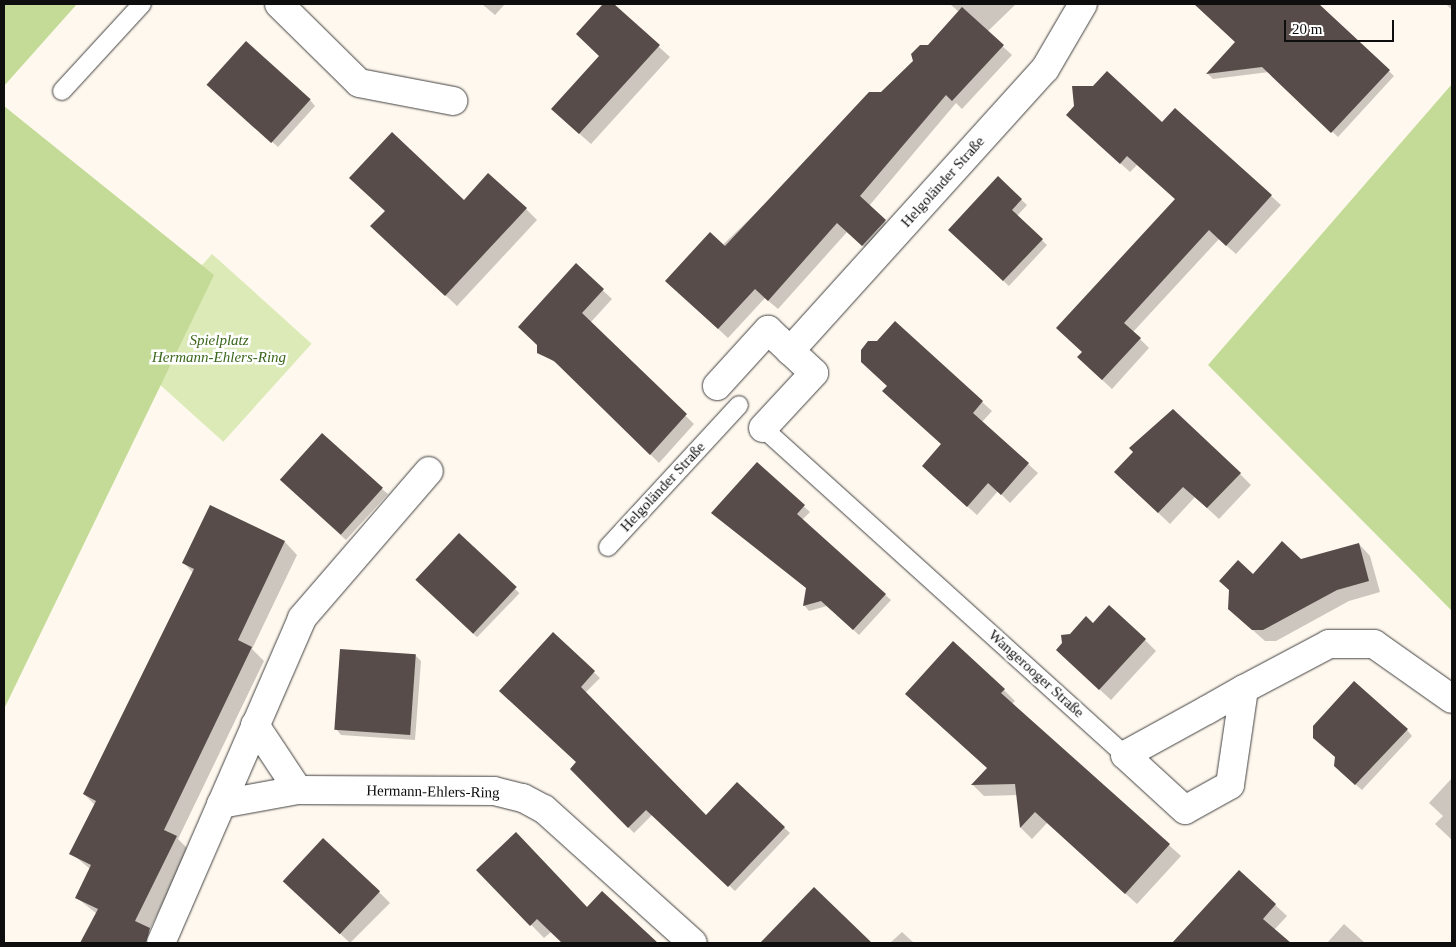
<!DOCTYPE html>
<html>
<head>
<meta charset="utf-8">
<style>
	body { margin:0 }
	#map { position:relative; width:1456px; height:947px; overflow:hidden; background:#fff8ee; font-family:"Times New Roman",serif }
	div>[style] { position:absolute }
	[style*='--x'] { left:calc(var(--x)*1px); top:calc(var(--y)*1px); width:calc(var(--w)*1px); rotate:calc(var(--a)*1deg) }
	.green>* { inset:0; background:#dceab7; transform-origin:0 0 }
	.forest>* { inset:0; background:#c3db96 }
	.shadow>* { inset:0; background:#0003; transform-origin:0 0 }
	.building>* { inset:0; background:#574c4a; transform-origin:0 0 }
	.roads { filter:drop-shadow(0 0 1px #414141) drop-shadow(0 0 1px #414141) }
	.service>* { height:18px; margin:-9px; padding:0 9px; transform-origin:9px; border-radius:9px; background:#fff }
	.minor>* { height:28px; margin:-14px; padding:0 14px; transform-origin:14px; border-radius:14px; background:#fff }
	span { translate:-50% -50%; white-space:nowrap; text-align:center; line-height:1.15; -webkit-text-stroke:5px #fff; paint-order:stroke }
	.street-label { font-size:15px; color:#0e0e0e }
	.park-label { font-size:15px; color:#3b671c; font-style:italic }
	.frame { position:absolute; inset:0; border:5px solid #0e0e0e; pointer-events:none }
	.scale { position:absolute; left:1284px; top:20px; width:110px; height:22px; box-sizing:border-box; border:2px solid #0e0e0e; border-top:0; padding-left:6px; font-size:15px; line-height:18px; white-space:nowrap; color:#0e0e0e; -webkit-text-stroke:4px #fff; paint-order:stroke }
</style>
</head>
<body>
<div id="map">
	<div class="green">
		<div style="left:212px;top:254px;width:134px;height:132px;rotate:42deg"></div>
	</div>
	<div class="forest">
		<div style="clip-path:polygon(4px 4px,77px 4px,4px 86px)"></div>
		<div style="clip-path:polygon(1452px 84px,1452px 611px,1208px 365px)"></div>
		<div style="clip-path:polygon(4px 106px,214px 275px,4px 709px)"></div>
	</div>
	<div class="shadow">
		<div style="clip-path:polygon(482px 4px,505px 4px,495px 15px)"></div>
		<div style="clip-path:polygon(605px 4px,612px 4px,670px 57px,591px 144px,564px 120px,600px 56px,577px 34px)"></div>
		<div style="clip-path:polygon(950px 4px,1016px 4px,987px 32px,1012px 55px,962px 109px,956px 103px,869px 206px,894px 230px,872px 254px,847px 232px,778px 309px,765px 298px,728px 338px,676px 290px,929px 46px,959px 12px)"></div>
		<div style="clip-path:polygon(1195px 4px,1317px 4px,1394px 76px,1338px 137px,1269px 72px,1213px 79px,1208px 74px,1237px 43px)"></div>
		<div style="clip-path:polygon(1446px 4px,1452px 4px,1452px 10px)"></div>
		<div style="clip-path:polygon(214px 90px,310px 100px,315px 106px,278px 147px)"></div>
		<div style="clip-path:polygon(1175px 109px,1281px 205px,1236px 254px,1219px 239px,1133px 332px,1149px 348px,1112px 389px,1088px 367px,1176px 200px,1137px 165px,1130px 172px,1077px 124px,1162px 124px)"></div>
		<div style="clip-path:polygon(998px 178px,1027px 205px,1017px 216px,1047px 245px,1009px 286px,955px 236px)"></div>
		<div style="clip-path:polygon(464px 201px,526px 209px,537px 220px,457px 306px,383px 237px)"></div>
		<div style="clip-path:polygon(576px 265px,612px 299px,590px 323px,694px 424px,659px 463px,565px 369px,539px 352px)"></div>
		<div style="clip-path:polygon(895px 323px,992px 411px,982px 422px,1038px 473px,1010px 503px,998px 491px,977px 515px,932px 475px,942px 445px,888px 386px,877px 342px)"></div>
		<div style="clip-path:polygon(757px 464px,810px 512px,802px 520px,891px 600px,859px 635px,827px 606px,809px 611px,804px 605px,807px 589px)"></div>
		<div style="clip-path:polygon(1240px 474px,1251px 485px,1219px 519px,1195px 497px,1170px 524px,1127px 483px)"></div>
		<div style="clip-path:polygon(286px 485px,382px 489px,388px 494px,346px 540px)"></div>
		<div style="clip-path:polygon(210px 507px,285px 542px,297px 555px,252px 649px,264px 661px,178px 839px,189px 850px,149px 931px,156px 943px,82px 943px,97px 914px,76px 897px,90px 869px,71px 853px,95px 805px,84px 794px,193px 573px,184px 563px)"></div>
		<div style="left:459px;top:535px;width:84px;height:61px;rotate:44deg"></div>
		<div style="clip-path:polygon(1359px 544px,1370px 556px,1380px 592px,1349px 601px,1276px 641px,1265px 641px,1229px 609px,1230px 591px,1253px 575px)"></div>
		<div style="clip-path:polygon(1093px 625px,1145px 640px,1156px 651px,1111px 700px,1069px 661px,1063px 644px)"></div>
		<div style="clip-path:polygon(553px 634px,600px 678px,585px 693px,706px 816px,737px 784px,790px 833px,735px 891px,653px 814px,634px 833px,571px 769px,578px 762px)"></div>
		<div style="clip-path:polygon(415px 655px,421px 661px,415px 740px,341px 735px,336px 729px)"></div>
		<div style="clip-path:polygon(1004px 690px,1015px 701px,1012px 704px,1181px 856px,1137px 904px,1047px 823px,1032px 839px,1021px 828px,1018px 795px,984px 796px,973px 785px,988px 768px,918px 705px)"></div>
		<div style="clip-path:polygon(1407px 730px,1412px 736px,1362px 790px,1341px 772px)"></div>
		<div style="clip-path:polygon(1452px 778px,1452px 840px,1435px 824px,1443px 816px,1429px 803px)"></div>
		<div style="clip-path:polygon(478px 870px,588px 908px,602px 893px,656px 943px,563px 943px,551px 932px,544px 938px)"></div>
		<div style="clip-path:polygon(1239px 871px,1287px 916px,1274px 930px,1289px 943px,1173px 943px)"></div>
		<div style="clip-path:polygon(814px 889px,870px 943px,770px 943px,766px 939px)"></div>
		<div style="clip-path:polygon(296px 892px,379px 892px,390px 903px,350px 943px)"></div>
		<div style="clip-path:polygon(1344px 924px,1365px 943px,1327px 943px)"></div>
		<div style="clip-path:polygon(902px 932px,914px 943px,890px 943px)"></div>
	</div>
	<div class="building">
		<div style="clip-path:polygon(603px 4px,614px 4px,660px 45px,579px 134px,551px 109px,599px 56px,576px 34px)"></div>
		<div style="clip-path:polygon(1194px 4px,1319px 4px,1390px 70px,1331px 133px,1262px 67px,1206px 74px,1235px 42px)"></div>
		<div style="clip-path:polygon(962px 7px,1004px 45px,952px 101px,946px 95px,860px 196px,886px 220px,862px 246px,837px 223px,768px 301px,755px 289px,718px 329px,665px 281px,710px 232px,725px 246px,869px 92px,881px 92px,913px 61px,911px 54px,920px 45px,928px 45px)"></div>
		<div style="left:246px;top:41px;width:87px;height:59px;rotate:42deg"></div>
		<div style="clip-path:polygon(1107px 71px,1162px 122px,1175px 108px,1272px 195px,1226px 246px,1209px 230px,1124px 323px,1141px 338px,1102px 380px,1077px 357px,1082px 352px,1056px 328px,1175px 199px,1127px 156px,1120px 164px,1066px 115px,1074px 106px,1072px 86px,1093px 86px)"></div>
		<div style="clip-path:polygon(392px 132px,464px 200px,488px 173px,527px 208px,445px 296px,370px 226px,385px 211px,349px 178px)"></div>
		<div style="clip-path:polygon(998px 176px,1022px 199px,1012px 210px,1043px 239px,1003px 281px,948px 230px)"></div>
		<div style="clip-path:polygon(576px 263px,604px 289px,582px 313px,687px 414px,650px 455px,554px 361px,537px 353px,537px 345px,518px 327px)"></div>
		<div style="clip-path:polygon(895px 321px,983px 401px,973px 413px,1029px 463px,1001px 495px,988px 483px,967px 507px,922px 466px,941px 444px,882px 391px,887px 386px,861px 362px,861px 350px,868px 341px,877px 341px)"></div>
		<div style="clip-path:polygon(1173px 409px,1241px 473px,1207px 508px,1183px 487px,1158px 513px,1114px 472px,1133px 452px,1129px 448px)"></div>
		<div style="left:322px;top:433px;width:82px;height:63px;rotate:42deg"></div>
		<div style="clip-path:polygon(757px 462px,805px 505px,797px 514px,886px 594px,853px 630px,821px 601px,803px 606px,806px 588px,711px 513px)"></div>
		<div style="clip-path:polygon(210px 505px,285px 541px,238px 640px,252px 647px,164px 830px,177px 836px,135px 921px,150px 928px,146px 943px,80px 943px,98px 909px,75px 898px,91px 865px,69px 854px,96px 801px,83px 794px,194px 569px,182px 563px)"></div>
		<div style="left:459px;top:533px;width:79px;height:64px;rotate:43deg"></div>
		<div style="clip-path:polygon(1282px 541px,1301px 559px,1359px 543px,1369px 581px,1337px 590px,1263px 630px,1252px 630px,1228px 609px,1229px 590px,1219px 581px,1238px 560px,1253px 574px)"></div>
		<div style="clip-path:polygon(1109px 605px,1146px 639px,1099px 690px,1056px 650px,1062px 643px,1061px 635px,1070px 634px,1086px 616px,1093px 623px)"></div>
		<div style="clip-path:polygon(553px 632px,595px 671px,581px 687px,706px 815px,737px 782px,785px 827px,728px 887px,646px 810px,628px 828px,570px 769px,576px 762px,499px 691px)"></div>
		<div style="clip-path:polygon(953px 641px,1005px 689px,1001px 693px,1170px 844px,1125px 894px,1035px 812px,1020px 828px,1015px 784px,971px 785px,987px 768px,905px 694px)"></div>
		<div style="left:340px;top:649px;width:76px;height:81px;rotate:4deg"></div>
		<div style="clip-path:polygon(1354px 681px,1408px 729px,1355px 785px,1334px 766px,1335px 757px,1313px 738px,1313px 726px)"></div>
		<div style="clip-path:polygon(516px 832px,587px 907px,602px 891px,658px 943px,562px 943px,537px 919px,530px 926px,476px 870px)"></div>
		<div style="left:323px;top:838px;width:78px;height:59px;rotate:43deg"></div>
		<div style="clip-path:polygon(1239px 870px,1276px 904px,1263px 919px,1291px 943px,1172px 943px)"></div>
		<div style="clip-path:polygon(814px 887px,872px 943px,760px 943px)"></div>
	</div>
	<div class="roads">
		<div class="service">
			<div style="--x:62;--y:91;--w:118;--a:-47.4"></div>
			<div style="--x:763;--y:428;--w:488;--a:42.1"></div>
			<div style="--x:608;--y:547;--w:193;--a:-47.3"></div>
		</div>
		<div class="minor">
			<div style="--x:279;--y:4;--w:112;--a:44.6"></div>
			<div style="--x:359;--y:83;--w:96;--a:10.8"></div>
			<div style="--x:790;--y:351;--w:380;--a:-47.9"></div>
			<div style="--x:1045;--y:69;--w:75;--a:-59.7"></div>
			<div style="--x:717;--y:386;--w:76;--a:-47.7"></div>
			<div style="--x:768;--y:330;--w:63;--a:43.1"></div>
			<div style="--x:814;--y:373;--w:75;--a:132.8"></div>
			<div style="--x:1244;--y:689;--w:97;--a:98.3"></div>
			<div style="--x:1230;--y:785;--w:51;--a:150.9"></div>
			<div style="--x:1185;--y:810;--w:81;--a:-137.5"></div>
			<div style="--x:1125;--y:755;--w:94;--a:-28.8"></div>
			<div style="--x:1207;--y:710;--w:43;--a:-29.6"></div>
			<div style="--x:1244;--y:689;--w:96;--a:-27.9"></div>
			<div style="--x:1329;--y:644;--w:45;--a:0"></div>
			<div style="--x:1374;--y:644;--w:95;--a:35.2"></div>
			<div style="--x:255;--y:725;--w:78;--a:56.5"></div>
			<div style="--x:221;--y:804;--w:78;--a:-10.3"></div>
			<div style="--x:298;--y:790;--w:196;--a:0.3"></div>
			<div style="--x:494;--y:791;--w:30;--a:14"></div>
			<div style="--x:523;--y:798;--w:24;--a:28"></div>
			<div style="--x:544;--y:809;--w:200;--a:42"></div>
			<div style="--x:161;--y:943;--w:354;--a:-66.5"></div>
			<div style="--x:302;--y:618;--w:194;--a:-49.2"></div>
		</div>
	</div>
	<div class="street-label">
		<span style="left:943px;top:182px;rotate:-48deg">Helgoländer Straße</span>
		<span style="left:663px;top:487px;rotate:-47deg">Helgoländer Straße</span>
		<span style="left:1036px;top:674px;rotate:42deg">Wangerooger Straße</span>
		<span style="left:433px;top:792px;rotate:1deg">Hermann-Ehlers-Ring</span>
	</div>
	<div class="park-label">
		<span style="left:219px;top:349px">Spielplatz<br>Hermann-Ehlers-Ring</span>
	</div>
	<div class="frame"></div>
	<div class="scale">20 m</div>
</div>
</body>
</html>
